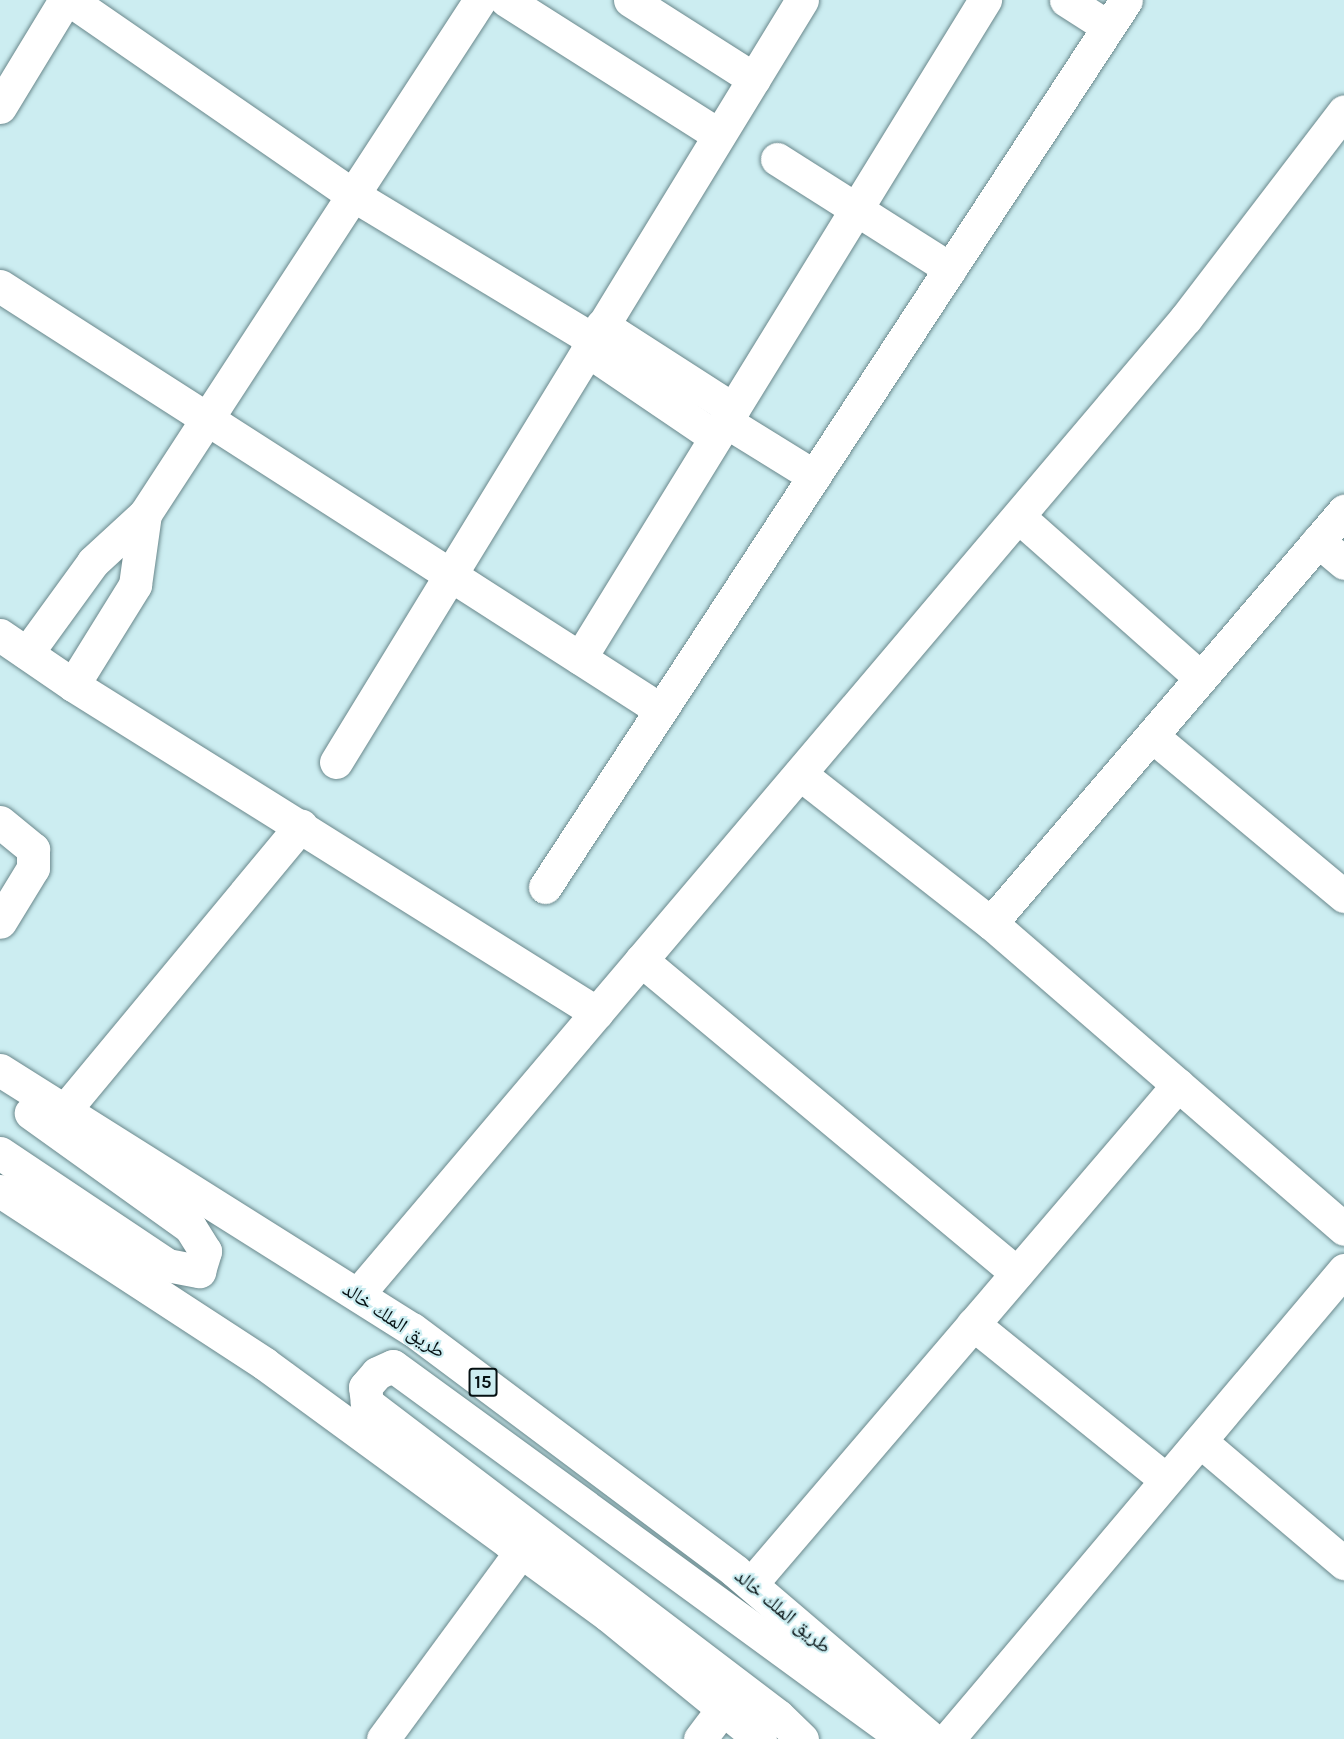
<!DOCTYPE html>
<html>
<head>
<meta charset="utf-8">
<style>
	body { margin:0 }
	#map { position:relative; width:1344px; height:1739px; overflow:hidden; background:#ccedf1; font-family:Karla,"Noto Naskh Arabic",sans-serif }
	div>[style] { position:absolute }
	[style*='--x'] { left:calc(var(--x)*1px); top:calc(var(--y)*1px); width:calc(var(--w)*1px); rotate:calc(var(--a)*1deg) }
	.roads { filter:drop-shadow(0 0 2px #6a888c) drop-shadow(0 0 2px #6a888c) }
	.minor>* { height:33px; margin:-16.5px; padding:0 16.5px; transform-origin:16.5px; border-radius:16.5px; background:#fff }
	.highway>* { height:33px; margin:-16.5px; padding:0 16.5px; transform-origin:16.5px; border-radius:16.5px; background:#fff }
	span { translate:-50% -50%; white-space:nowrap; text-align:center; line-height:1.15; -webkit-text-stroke:4.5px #ccedf1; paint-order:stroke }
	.shield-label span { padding:2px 4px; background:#ccedf1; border:2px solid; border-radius:4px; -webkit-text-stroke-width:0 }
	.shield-label { font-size:18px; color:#061113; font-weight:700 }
	.street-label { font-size:20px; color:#061113 }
</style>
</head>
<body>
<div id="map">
	<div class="roads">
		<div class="minor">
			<div style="--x:70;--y:0;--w:344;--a:34.6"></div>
			<div style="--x:353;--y:195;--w:280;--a:31.1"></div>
			<div style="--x:506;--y:0;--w:252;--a:32.4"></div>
			<div style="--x:630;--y:0;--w:147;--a:32.5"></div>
			<div style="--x:1066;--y:0;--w:50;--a:32.7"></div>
			<div style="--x:0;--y:107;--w:125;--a:-58.7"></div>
			<div style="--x:777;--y:159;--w:205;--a:32.4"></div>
			<div style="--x:0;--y:286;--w:785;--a:32.68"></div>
			<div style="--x:602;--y:325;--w:156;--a:32.7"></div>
			<div style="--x:587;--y:350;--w:155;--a:34.2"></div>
			<div style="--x:725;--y:421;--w:105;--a:31.7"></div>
			<div style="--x:1019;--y:517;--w:242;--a:41.5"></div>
			<div style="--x:1318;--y:541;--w:34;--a:40"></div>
			<div style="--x:0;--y:635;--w:88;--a:34.4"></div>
			<div style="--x:73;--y:685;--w:618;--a:32.04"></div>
			<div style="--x:27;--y:653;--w:112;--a:-54"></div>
			<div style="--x:93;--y:562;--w:71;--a:-42.7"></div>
			<div style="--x:145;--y:514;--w:614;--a:-56.91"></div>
			<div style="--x:580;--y:658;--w:773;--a:-58.39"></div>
			<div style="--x:73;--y:685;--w:118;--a:-58.2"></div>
			<div style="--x:135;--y:585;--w:72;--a:-82"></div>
			<div style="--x:1152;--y:736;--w:250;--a:39.8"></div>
			<div style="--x:336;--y:762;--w:893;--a:-58.55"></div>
			<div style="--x:800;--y:774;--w:242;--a:38"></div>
			<div style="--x:991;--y:923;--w:467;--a:40.9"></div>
			<div style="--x:0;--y:822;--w:43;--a:39.3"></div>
			<div style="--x:33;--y:849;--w:19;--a:90"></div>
			<div style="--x:33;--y:868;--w:63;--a:121.4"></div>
			<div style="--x:545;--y:887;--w:1060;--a:-56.77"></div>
			<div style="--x:991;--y:923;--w:543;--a:-49.41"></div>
			<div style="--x:641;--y:960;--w:489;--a:39.8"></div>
			<div style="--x:64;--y:1111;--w:371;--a:-50.3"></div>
			<div style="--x:358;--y:1294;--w:1280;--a:-49.69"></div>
			<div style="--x:1186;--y:318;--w:260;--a:-52.6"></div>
			<div style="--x:973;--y:1324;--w:248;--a:38.9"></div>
			<div style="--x:1200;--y:1441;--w:189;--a:40.3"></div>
			<div style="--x:751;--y:1584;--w:657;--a:-49.45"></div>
			<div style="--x:383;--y:1739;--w:233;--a:-53.7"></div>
			<div style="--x:700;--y:1739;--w:38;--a:-53"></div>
			<div style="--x:948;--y:1739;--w:614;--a:-49.82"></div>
		</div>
		<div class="highway">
			<div style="--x:0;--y:1070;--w:487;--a:32.2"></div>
			<div style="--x:412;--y:1329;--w:404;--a:36.8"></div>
			<div style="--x:735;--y:1571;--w:259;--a:40.5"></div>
			<div style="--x:0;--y:1153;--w:201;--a:33.8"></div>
			<div style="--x:167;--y:1265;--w:33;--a:11"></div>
			<div style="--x:199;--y:1271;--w:21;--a:-73"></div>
			<div style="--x:205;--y:1251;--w:28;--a:-122"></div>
			<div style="--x:190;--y:1227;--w:196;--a:-144.4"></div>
			<div style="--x:0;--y:1191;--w:316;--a:33.1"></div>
			<div style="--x:265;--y:1364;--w:425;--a:36.2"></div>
			<div style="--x:608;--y:1615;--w:196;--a:39.2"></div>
			<div style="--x:802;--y:1739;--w:33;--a:-136"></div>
			<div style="--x:778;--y:1716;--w:517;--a:-142.71"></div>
			<div style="--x:367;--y:1403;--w:16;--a:-97"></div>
			<div style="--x:365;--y:1387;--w:18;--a:-49"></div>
			<div style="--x:377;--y:1373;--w:17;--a:-24"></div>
			<div style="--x:393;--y:1366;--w:633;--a:36.13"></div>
		</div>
	</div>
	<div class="shield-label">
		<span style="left:483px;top:1382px">15</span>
	</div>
	<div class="street-label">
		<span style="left:394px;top:1320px;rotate:34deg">طريق الملك خالد</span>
		<span style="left:783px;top:1611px;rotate:40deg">طريق الملك خالد</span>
	</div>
</div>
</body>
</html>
